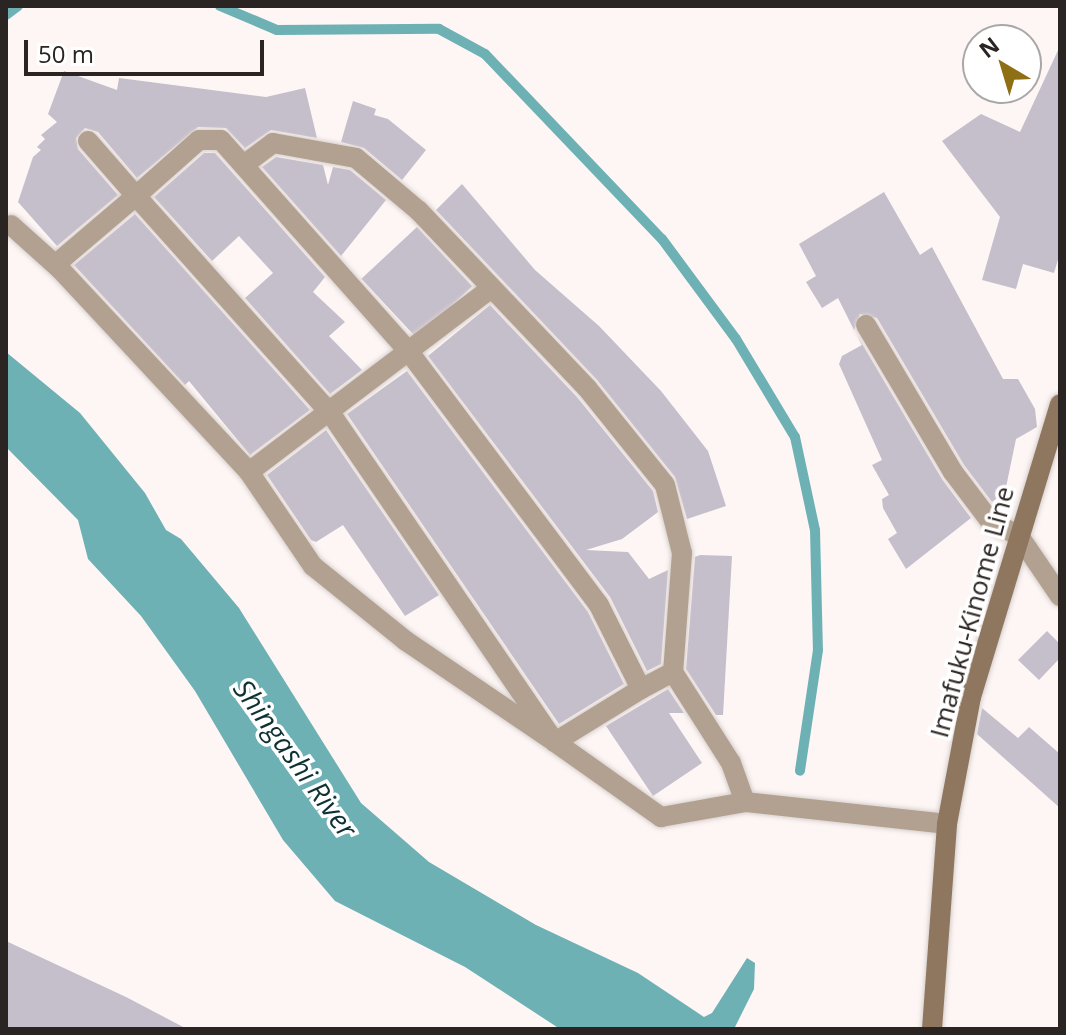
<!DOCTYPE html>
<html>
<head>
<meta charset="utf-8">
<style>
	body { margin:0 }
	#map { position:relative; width:1066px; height:1035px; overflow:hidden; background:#fdf6f4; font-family:"Open Sans",sans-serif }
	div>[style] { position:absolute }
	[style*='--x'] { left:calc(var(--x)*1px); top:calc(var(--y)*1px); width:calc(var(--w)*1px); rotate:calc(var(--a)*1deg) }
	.water>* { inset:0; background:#6eb1b5 }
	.stream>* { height:10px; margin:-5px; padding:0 5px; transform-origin:5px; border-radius:5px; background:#6eb1b5 }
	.building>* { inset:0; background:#c5becb; transform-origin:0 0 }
	.roads { filter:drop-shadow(0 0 2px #d7d0ce) drop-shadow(0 0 2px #d7d0ce) }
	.minor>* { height:20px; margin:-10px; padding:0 10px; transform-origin:10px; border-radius:10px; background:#b2a190 }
	.secondary>* { height:20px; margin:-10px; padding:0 10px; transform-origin:10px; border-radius:10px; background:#8f775f }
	span { translate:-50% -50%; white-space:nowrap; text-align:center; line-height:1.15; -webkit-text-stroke:7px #fff; paint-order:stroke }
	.street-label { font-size:26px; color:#2a2422 }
	.water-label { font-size:28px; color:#0f3133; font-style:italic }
	.frame { position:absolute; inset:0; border:8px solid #2a2422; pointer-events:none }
	.north { position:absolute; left:962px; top:24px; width:80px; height:80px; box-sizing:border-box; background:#fff; border:2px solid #aaa7a7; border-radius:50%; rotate:322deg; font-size:22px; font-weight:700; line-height:32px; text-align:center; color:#2a2422 }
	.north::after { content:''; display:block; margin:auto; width:28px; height:36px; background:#8f6f13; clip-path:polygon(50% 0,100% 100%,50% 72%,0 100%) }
	.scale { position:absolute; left:24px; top:40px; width:240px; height:36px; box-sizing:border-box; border:4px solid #2a2422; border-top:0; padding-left:10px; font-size:24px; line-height:28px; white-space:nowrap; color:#2a2422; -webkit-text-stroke:6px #fff; paint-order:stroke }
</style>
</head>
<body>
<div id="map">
	<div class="water">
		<div style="clip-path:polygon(6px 352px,80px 413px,145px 493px,166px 530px,181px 539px,239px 608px,361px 803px,429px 862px,536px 925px,638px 973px,704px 1017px,712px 1013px,747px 958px,755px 963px,754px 989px,734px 1029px,560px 1029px,465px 967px,335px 901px,283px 840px,195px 691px,141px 616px,88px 559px,78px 520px,6px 447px)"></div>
	</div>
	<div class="stream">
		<div style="--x:220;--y:6;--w:62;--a:22.8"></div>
		<div style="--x:277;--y:30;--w:162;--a:-0.4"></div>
		<div style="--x:439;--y:29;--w:52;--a:28.5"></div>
		<div style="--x:485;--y:54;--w:256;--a:46.3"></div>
		<div style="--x:662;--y:239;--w:124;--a:53.5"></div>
		<div style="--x:736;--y:339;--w:114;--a:59"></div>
		<div style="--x:795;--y:437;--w:95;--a:77.9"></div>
		<div style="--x:815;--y:530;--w:120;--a:88.6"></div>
		<div style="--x:818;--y:650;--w:122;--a:98.5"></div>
		<div style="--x:6;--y:15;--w:15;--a:-37"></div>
	</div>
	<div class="building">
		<div style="clip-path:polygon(1060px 46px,1060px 253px,1054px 273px,1023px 264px,1016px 289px,982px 280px,1000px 217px,942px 141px,981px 114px,1020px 132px)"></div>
		<div style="clip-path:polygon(64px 71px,117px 90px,119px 78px,266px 97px,305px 88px,317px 138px,271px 130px,245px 148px,226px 128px,198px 127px,137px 178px,98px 132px,85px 128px,76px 138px,78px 149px,118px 195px,57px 246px,18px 202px,33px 157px,41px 150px,37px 147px,45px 139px,41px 135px,57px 122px,48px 114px)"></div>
		<div style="clip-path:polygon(353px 101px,376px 109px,374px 115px,388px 119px,426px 150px,402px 180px,364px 148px,341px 142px)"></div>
		<div style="clip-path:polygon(204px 153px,215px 153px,325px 277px,313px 292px,345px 322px,329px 336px,362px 370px,330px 394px,245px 298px,273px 273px,239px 236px,212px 261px,154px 197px)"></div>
		<div style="clip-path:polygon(276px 157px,323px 165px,328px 185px,333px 167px,350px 170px,386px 200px,341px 256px,262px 167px)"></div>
		<div style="clip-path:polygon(462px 184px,535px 270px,599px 326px,661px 391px,708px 451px,726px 506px,687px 519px,675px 477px,597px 380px,436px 210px)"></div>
		<div style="clip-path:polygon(884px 192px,920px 255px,932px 247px,1003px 379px,1018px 379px,1035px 409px,1037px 427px,1016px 439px,1005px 492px,992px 502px,964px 465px,877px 318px,860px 314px,854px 330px,838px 298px,822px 308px,806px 282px,816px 276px,799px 244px)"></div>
		<div style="clip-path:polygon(135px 214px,310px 410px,250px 455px,189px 381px,185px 385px,74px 265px)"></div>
		<div style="left:417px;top:227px;width:81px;height:76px;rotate:47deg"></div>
		<div style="clip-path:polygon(490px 305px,577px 397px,653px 491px,658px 512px,622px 539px,586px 550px,628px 552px,649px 579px,668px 570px,661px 664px,647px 671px,610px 597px,428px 356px)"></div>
		<div style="clip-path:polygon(857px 335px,942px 479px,971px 518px,906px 569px,888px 539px,897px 533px,883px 508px,882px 499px,889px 495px,872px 465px,882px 460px,839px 364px,842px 356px,862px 345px)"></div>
		<div style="clip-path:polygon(407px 371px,588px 612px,624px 684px,559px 724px,347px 414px)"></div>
		<div style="clip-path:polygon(326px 430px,439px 595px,405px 616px,343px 525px,316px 542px,311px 540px,267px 475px)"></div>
		<div style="clip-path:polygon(700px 555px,732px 556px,723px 715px,716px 715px,686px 669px,695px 557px)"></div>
		<div style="clip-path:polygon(1047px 631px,1060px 644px,1060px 658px,1039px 680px,1018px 660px)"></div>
		<div style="clip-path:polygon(668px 689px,684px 713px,669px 713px,702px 763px,653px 796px,606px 726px)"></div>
		<div style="clip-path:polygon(982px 708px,1018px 738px,1029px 727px,1060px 754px,1060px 808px,977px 734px)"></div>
		<div style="clip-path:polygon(6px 941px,126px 997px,187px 1029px,6px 1029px)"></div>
	</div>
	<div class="roads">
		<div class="minor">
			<div style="--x:245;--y:164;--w:35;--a:-37"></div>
			<div style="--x:273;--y:143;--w:84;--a:10.2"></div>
			<div style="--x:356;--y:158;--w:82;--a:40.1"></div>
			<div style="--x:419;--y:211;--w:244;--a:46.5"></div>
			<div style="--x:587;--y:388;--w:124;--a:51.2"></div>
			<div style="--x:665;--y:485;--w:70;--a:76"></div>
			<div style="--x:682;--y:553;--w:119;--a:94.3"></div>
			<div style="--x:673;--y:672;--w:36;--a:152"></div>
			<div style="--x:641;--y:689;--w:94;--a:-116.6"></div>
			<div style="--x:599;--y:605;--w:315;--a:-126.9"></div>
			<div style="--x:410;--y:353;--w:285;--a:-131.6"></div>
			<div style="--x:221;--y:140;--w:22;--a:180"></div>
			<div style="--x:199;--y:140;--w:84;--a:138.4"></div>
			<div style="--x:136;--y:196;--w:292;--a:48.2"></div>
			<div style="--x:331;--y:414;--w:397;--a:55.7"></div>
			<div style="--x:555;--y:742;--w:130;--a:35.3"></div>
			<div style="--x:661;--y:817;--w:85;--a:-10.1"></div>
			<div style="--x:745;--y:802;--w:203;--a:6.2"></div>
			<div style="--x:11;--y:225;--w:66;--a:41.9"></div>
			<div style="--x:60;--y:269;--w:277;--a:47"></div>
			<div style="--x:249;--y:472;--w:114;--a:55.8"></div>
			<div style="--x:313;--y:566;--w:119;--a:38.9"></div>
			<div style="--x:406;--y:641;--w:180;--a:34.1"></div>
			<div style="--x:555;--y:742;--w:101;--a:-31.6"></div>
			<div style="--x:56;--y:264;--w:105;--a:-40.4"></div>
			<div style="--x:136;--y:196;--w:73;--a:-131.1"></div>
			<div style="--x:866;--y:325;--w:171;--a:59.4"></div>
			<div style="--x:953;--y:472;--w:61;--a:52.9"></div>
			<div style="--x:990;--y:521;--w:33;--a:27"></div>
			<div style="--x:1019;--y:536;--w:73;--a:55.7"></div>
			<div style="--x:249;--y:472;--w:303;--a:-37.2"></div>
			<div style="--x:673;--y:672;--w:108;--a:57.5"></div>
			<div style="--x:731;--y:763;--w:41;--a:70.3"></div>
		</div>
		<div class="secondary">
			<div style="--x:932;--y:1029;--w:206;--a:-85.8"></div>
			<div style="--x:947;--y:824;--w:129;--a:-79.3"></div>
			<div style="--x:971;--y:697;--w:306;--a:-73.1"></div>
		</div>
	</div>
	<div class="street-label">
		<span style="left:972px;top:612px;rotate:-75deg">Imafuku-Kinome Line</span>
	</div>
	<div class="water-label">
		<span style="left:296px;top:758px;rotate:54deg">Shingashi River</span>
	</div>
	<div class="frame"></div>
	<div class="north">N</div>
	<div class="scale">50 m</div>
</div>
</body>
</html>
